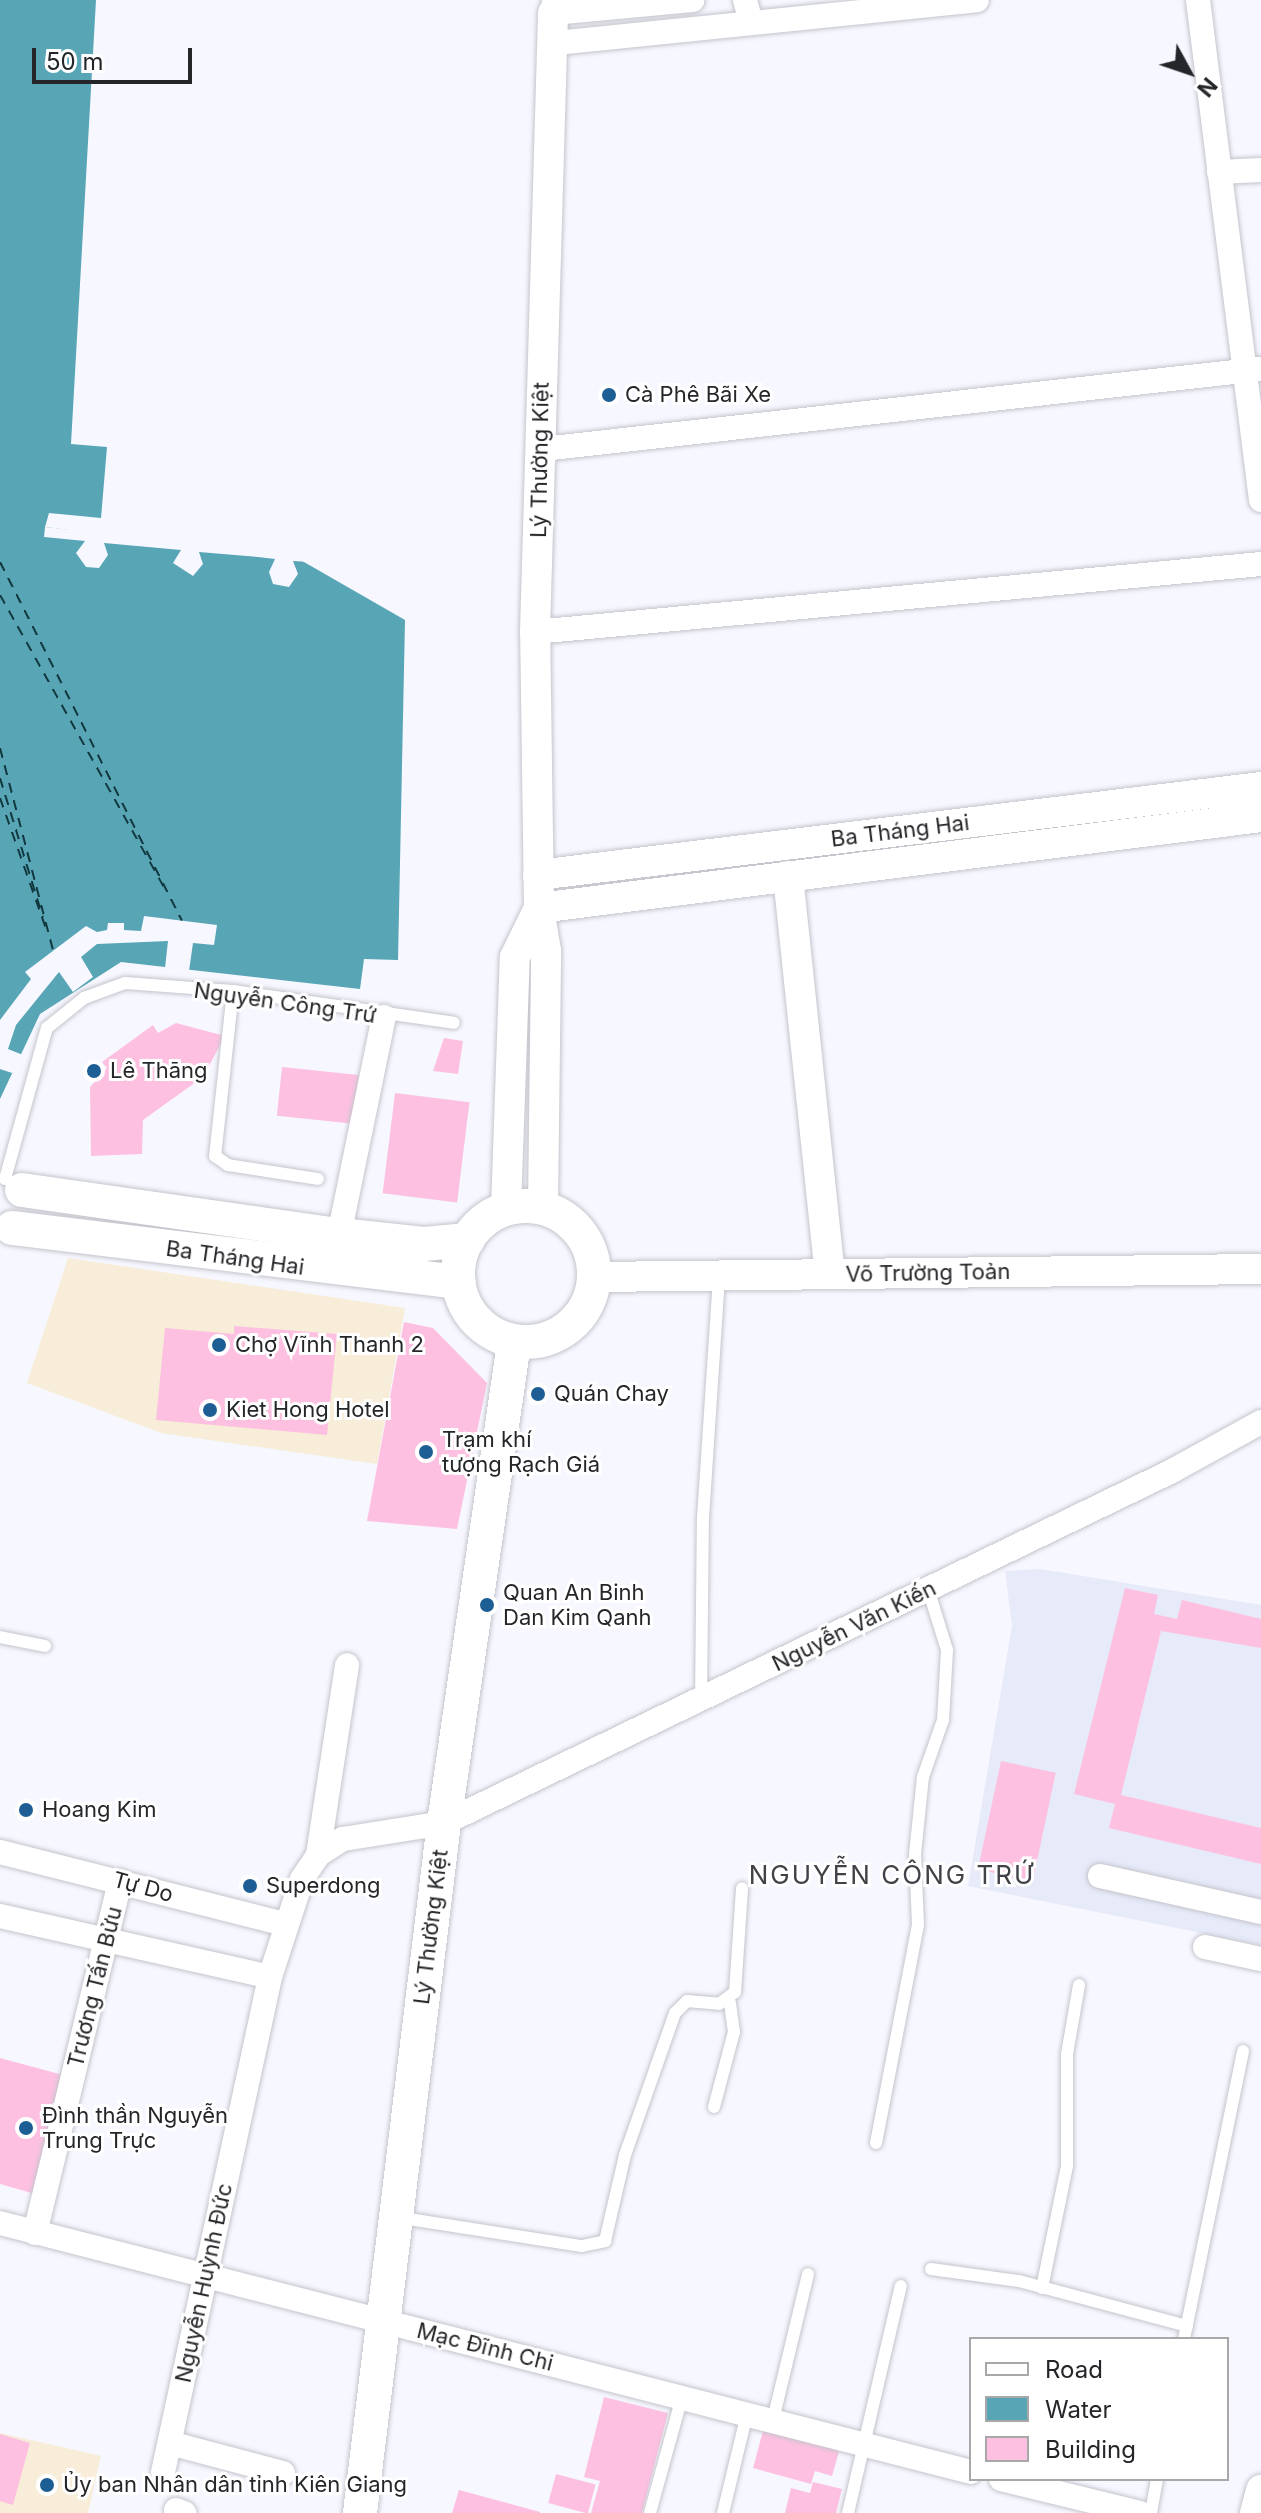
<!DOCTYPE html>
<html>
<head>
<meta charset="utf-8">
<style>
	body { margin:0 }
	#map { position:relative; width:1261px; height:2513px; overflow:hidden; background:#f6f7ff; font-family:Inter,sans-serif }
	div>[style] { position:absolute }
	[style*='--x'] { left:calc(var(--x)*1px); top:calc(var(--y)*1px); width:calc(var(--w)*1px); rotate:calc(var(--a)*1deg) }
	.commercial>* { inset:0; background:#f7edd8 }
	.built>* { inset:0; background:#e7eaf9 }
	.water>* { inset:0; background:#57a5b5 }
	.pier>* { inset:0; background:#f6f7ff }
	.ferry>* { height:2px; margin-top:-1px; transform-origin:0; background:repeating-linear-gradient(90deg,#12383f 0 10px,transparent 0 18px) }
	.building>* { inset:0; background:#fdc0e1; transform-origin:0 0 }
	.roads { filter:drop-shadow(0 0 2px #c4c5cc) drop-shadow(0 0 2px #c4c5cc) }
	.service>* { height:12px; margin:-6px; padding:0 6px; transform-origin:6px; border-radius:6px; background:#fff }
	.minor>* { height:24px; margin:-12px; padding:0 12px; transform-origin:12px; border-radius:12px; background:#fff }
	.tertiary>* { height:30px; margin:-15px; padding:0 15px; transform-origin:15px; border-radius:15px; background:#fff }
	.secondary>* { height:34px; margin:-17px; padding:0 17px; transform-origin:17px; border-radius:17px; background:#fff }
	.secondary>.ring { margin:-17px; padding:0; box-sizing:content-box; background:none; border:34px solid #fff; border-radius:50% }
	.dots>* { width:22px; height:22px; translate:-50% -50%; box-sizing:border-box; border:4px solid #fff; border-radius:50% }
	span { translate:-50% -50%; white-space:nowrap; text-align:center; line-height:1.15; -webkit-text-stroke:6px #fff; paint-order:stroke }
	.poi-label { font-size:22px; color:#252629 }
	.left { translate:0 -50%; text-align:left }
	.street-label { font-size:22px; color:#252629 }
	.quarter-label { font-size:26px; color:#414248; letter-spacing:2px }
	.legend { position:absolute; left:969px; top:2337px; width:260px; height:144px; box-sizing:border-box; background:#fff; border:2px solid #a8a8a9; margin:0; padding:10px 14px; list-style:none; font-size:24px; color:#252629 }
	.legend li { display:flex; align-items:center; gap:16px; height:40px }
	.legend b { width:40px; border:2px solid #a8a8a9 }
	.north { position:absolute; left:1149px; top:32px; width:80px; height:80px; -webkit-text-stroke:6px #fff; paint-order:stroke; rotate:130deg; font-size:22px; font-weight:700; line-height:32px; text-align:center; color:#252629 }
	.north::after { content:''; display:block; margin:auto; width:28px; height:36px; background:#252629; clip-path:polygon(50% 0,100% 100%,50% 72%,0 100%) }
	.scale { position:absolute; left:32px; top:48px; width:160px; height:36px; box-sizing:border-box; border:4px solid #252629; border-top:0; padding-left:10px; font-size:24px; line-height:28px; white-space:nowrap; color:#252629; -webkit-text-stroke:6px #fff; paint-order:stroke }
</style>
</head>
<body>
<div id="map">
	<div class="commercial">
		<div style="clip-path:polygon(68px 1258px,405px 1308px,377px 1464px,161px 1433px,27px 1383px)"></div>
		<div style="clip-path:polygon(0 2433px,101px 2456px,88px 2513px,0 2513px)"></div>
	</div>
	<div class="built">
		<div style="clip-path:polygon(1040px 1569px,1261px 1605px,1261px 1945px,968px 1886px,1012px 1626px,1005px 1571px)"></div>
	</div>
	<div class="water">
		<div style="clip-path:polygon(0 0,96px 0,71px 444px,107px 447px,101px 518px,49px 513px,45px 527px,297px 558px,405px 620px,398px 960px,364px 959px,360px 989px,121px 962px,40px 1014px,0 1099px)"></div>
	</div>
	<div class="pier">
		<div style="clip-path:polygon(45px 527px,297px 554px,310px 562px,293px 561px,298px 574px,289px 587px,273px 584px,269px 572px,275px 559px,258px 557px,199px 552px,203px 564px,193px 576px,173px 563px,181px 550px,104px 543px,108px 555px,99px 568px,86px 567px,76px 553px,85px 541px,44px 537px)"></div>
		<div style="clip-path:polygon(144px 916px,217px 925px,214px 945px,193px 943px,189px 971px,165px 968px,168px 941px,97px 944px,81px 957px,93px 977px,73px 992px,59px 972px,16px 1025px,8px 1049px,23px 1055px,15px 1074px,0 1069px,0 1020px,31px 979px,25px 972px,86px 926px,97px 932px,107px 930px,108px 923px,124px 923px,124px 930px,141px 931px)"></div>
	</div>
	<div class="ferry">
		<div style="--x:0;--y:562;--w:402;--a:63.1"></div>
		<div style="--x:0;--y:595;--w:339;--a:60.7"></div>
		<div style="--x:0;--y:748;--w:209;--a:75.3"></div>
		<div style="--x:0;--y:778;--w:146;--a:72.9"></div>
		<div style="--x:0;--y:798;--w:144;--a:70.6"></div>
	</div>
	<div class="building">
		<div style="clip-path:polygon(176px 1023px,225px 1036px,203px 1077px,143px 1120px,142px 1154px,91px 1156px,90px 1087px,107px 1068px,102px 1062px,153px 1025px,158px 1033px)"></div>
		<div style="clip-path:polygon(444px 1038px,463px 1041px,458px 1074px,433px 1071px)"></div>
		<div style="left:282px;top:1067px;width:77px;height:49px;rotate:6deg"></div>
		<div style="left:395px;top:1093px;width:75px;height:101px;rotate:7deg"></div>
		<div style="clip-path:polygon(404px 1322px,433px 1328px,487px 1383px,457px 1529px,367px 1521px)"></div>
		<div style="clip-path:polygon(234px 1326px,337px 1334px,327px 1435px,156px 1420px,165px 1328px,234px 1334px)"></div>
		<div style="clip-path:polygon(1125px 1588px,1158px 1595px,1154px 1614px,1177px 1619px,1182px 1600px,1261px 1619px,1261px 1648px,1161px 1631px,1121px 1795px,1261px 1828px,1261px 1864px,1109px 1828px,1115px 1804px,1074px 1794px)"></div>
		<div style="left:1001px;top:1761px;width:56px;height:111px;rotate:12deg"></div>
		<div style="clip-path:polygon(0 2058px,63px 2075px,35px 2194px,0 2184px)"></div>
		<div style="clip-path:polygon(604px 2397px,668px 2413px,642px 2513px,591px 2513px,600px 2481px,584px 2477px)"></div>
		<div style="clip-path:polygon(764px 2427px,840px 2448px,832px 2476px,815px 2471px,811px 2484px,753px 2468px)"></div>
		<div style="clip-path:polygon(0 2434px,30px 2443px,13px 2505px,0 2501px)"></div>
		<div style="left:556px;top:2474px;width:41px;height:30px;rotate:15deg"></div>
		<div style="clip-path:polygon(813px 2482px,842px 2489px,836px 2513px,785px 2513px,791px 2488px,810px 2493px)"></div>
		<div style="clip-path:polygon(459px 2490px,540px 2512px,540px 2513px,452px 2513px)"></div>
	</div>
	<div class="roads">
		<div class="service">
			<div style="--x:233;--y:991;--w:166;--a:96.2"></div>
			<div style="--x:215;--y:1156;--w:16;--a:35"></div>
			<div style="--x:228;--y:1165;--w:91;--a:8.8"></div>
			<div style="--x:5;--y:1179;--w:157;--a:-74.5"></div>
			<div style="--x:47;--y:1028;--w:48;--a:-39"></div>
			<div style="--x:84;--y:998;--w:44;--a:-20.1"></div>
			<div style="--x:125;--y:983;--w:108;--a:4.2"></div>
			<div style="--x:233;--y:991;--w:223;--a:8.2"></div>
			<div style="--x:0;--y:1637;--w:46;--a:11.3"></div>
			<div style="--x:701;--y:1701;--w:183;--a:-89.4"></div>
			<div style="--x:703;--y:1518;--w:242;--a:-86.2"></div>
			<div style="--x:714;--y:2107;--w:78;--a:-75.1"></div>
			<div style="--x:734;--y:2032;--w:30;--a:-98"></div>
			<div style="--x:876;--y:2143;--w:222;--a:-79.1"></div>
			<div style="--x:918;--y:1925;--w:71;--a:-92.4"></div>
			<div style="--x:915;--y:1854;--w:77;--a:-84.1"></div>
			<div style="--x:923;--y:1777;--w:60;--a:-70.7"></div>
			<div style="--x:943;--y:1720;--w:70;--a:-86.7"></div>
			<div style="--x:947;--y:1650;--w:64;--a:-107.3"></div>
			<div style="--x:396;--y:2217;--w:188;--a:8.9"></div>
			<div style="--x:582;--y:2246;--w:24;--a:-12"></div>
			<div style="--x:605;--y:2241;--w:88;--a:-76.9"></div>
			<div style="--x:625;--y:2155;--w:151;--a:-70.6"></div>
			<div style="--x:675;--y:2013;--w:17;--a:-45"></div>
			<div style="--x:687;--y:2001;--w:32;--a:5"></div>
			<div style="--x:719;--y:2004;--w:20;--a:-37"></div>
			<div style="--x:735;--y:1992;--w:104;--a:-86.1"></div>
			<div style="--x:931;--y:2269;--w:89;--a:7.8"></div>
			<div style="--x:1019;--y:2281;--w:174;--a:15"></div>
			<div style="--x:1042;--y:2288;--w:125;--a:-78.4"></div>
			<div style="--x:1067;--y:2166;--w:112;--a:-90"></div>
			<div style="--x:1067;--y:2054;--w:70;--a:-80.1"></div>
			<div style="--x:1184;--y:2339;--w:294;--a:-78.4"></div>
			<div style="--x:773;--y:2420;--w:150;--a:-76.5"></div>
			<div style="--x:650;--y:2513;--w:120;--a:-74.6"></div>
			<div style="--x:723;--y:2513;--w:102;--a:-76.4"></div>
			<div style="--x:848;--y:2513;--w:233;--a:-76.9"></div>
			<div style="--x:1151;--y:2513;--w:35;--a:-80"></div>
		</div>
		<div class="minor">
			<div style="--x:554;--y:0;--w:13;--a:94"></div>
			<div style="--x:553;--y:13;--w:140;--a:-5.3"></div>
			<div style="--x:745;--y:0;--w:24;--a:75"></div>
			<div style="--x:1198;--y:0;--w:504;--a:82.82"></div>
			<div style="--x:556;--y:43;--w:423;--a:-5.8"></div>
			<div style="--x:1219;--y:172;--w:42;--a:-2.7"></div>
			<div style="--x:543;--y:449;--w:722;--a:-6.36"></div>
			<div style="--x:535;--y:632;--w:729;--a:-5.35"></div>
			<div style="--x:336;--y:1250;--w:238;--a:-78.4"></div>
			<div style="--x:0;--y:1852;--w:294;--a:14.2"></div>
			<div style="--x:318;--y:1855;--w:192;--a:-81.3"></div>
			<div style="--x:1100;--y:1876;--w:165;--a:12.6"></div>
			<div style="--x:0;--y:1916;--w:277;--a:12.7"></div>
			<div style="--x:1205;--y:1947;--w:57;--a:12.1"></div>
			<div style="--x:0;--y:2223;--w:1002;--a:14.38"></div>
			<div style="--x:35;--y:2233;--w:362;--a:-76.4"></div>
			<div style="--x:170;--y:2443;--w:117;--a:14.9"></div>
			<div style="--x:163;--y:2472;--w:506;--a:-77.8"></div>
			<div style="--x:270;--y:1977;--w:103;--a:-71.9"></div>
			<div style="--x:302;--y:1879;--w:29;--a:-56"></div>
			<div style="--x:318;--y:1855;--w:30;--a:-33"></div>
			<div style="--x:343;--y:1839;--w:102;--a:-9"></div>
			<div style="--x:444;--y:1823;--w:809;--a:-25.8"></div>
			<div style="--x:1172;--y:1471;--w:102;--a:-28.8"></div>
			<div style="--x:1001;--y:2479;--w:143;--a:13.7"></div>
			<div style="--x:176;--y:2510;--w:9;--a:21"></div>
		</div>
		<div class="tertiary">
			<div style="--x:538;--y:875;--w:728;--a:-6.94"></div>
			<div style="--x:788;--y:876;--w:400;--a:84"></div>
			<div style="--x:539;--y:908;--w:728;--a:-7.18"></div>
			<div style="--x:543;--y:1208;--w:257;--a:-89.3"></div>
			<div style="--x:546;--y:951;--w:44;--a:-99.2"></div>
			<div style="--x:539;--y:908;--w:276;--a:-90.8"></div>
			<div style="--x:535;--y:632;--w:619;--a:-88.33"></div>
			<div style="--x:506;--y:1209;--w:252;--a:-88"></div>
			<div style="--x:515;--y:957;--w:55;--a:-63.9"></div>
			<div style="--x:595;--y:1277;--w:666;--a:-0.69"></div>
			<div style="--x:1255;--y:2513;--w:24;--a:-75"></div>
		</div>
		<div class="secondary">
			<div style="--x:22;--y:1190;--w:321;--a:8.1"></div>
			<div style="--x:340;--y:1235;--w:84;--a:6.1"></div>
			<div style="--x:424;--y:1244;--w:44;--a:-5.2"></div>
			<div class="ring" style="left:458px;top:1206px;width:102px;height:102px"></div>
			<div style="--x:12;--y:1228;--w:450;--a:6.9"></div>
			<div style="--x:360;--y:2513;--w:695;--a:-83.06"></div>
			<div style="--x:444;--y:1823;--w:486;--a:-81.7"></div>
		</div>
	</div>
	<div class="dots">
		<div style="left:609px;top:395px;background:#1d5e94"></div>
		<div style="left:94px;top:1071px;background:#1d5e94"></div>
		<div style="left:219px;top:1345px;background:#1d5e94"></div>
		<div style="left:538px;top:1394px;background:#1d5e94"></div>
		<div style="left:210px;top:1410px;background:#1d5e94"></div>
		<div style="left:426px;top:1452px;background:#1d5e94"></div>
		<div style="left:487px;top:1605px;background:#1d5e94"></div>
		<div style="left:26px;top:1810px;background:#1d5e94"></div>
		<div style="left:250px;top:1886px;background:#1d5e94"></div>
		<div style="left:26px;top:2128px;background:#1d5e94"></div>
		<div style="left:47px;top:2485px;background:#1d5e94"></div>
	</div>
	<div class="poi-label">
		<span class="left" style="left:625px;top:395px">Cà Phê Bãi Xe</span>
		<span class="left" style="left:110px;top:1071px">Lê Thāng</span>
		<span class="left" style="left:235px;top:1345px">Chợ Vĩnh Thanh 2</span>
		<span class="left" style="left:554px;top:1394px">Quán Chay</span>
		<span class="left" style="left:226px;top:1410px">Kiet Hong Hotel</span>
		<span class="left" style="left:442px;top:1452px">Trạm khí<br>tượng Rạch Giá</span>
		<span class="left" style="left:503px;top:1605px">Quan An Binh<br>Dan Kim Qanh</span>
		<span class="left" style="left:42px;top:1810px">Hoang Kim</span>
		<span class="left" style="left:266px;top:1886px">Superdong</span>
		<span class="left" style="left:42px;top:2128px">Đình thần Nguyễn<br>Trung Trực</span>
		<span class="left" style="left:63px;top:2485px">Ủy ban Nhân dân tỉnh Kiên Giang</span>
	</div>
	<div class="street-label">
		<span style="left:540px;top:460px;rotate:-89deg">Lý Thường Kiệt</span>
		<span style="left:900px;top:831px;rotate:-7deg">Ba Tháng Hai</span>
		<span style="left:285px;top:1003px;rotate:8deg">Nguyễn Công Trứ</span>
		<span style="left:235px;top:1258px;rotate:8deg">Ba Tháng Hai</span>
		<span style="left:928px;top:1273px;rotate:-1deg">Võ Trường Toản</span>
		<span style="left:854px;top:1626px;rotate:-26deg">Nguyễn Văn Kiến</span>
		<span style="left:143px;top:1887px;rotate:15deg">Tự Do</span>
		<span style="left:431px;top:1927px;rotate:-83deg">Lý Thường Kiệt</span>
		<span style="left:95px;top:1987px;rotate:-76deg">Trương Tấn Bửu</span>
		<span style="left:204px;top:2283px;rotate:-78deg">Nguyễn Huỳnh Đức</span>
		<span style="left:485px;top:2347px;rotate:14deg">Mạc Đĩnh Chi</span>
	</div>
	<div class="quarter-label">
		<span style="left:892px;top:1875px">NGUYỄN CÔNG TRỨ</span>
	</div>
	<ul class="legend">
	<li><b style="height:10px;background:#fff"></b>Road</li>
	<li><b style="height:22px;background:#57a5b5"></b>Water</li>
	<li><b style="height:22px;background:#fdc0e1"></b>Building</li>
	</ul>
	<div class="north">N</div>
	<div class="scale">50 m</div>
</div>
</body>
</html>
